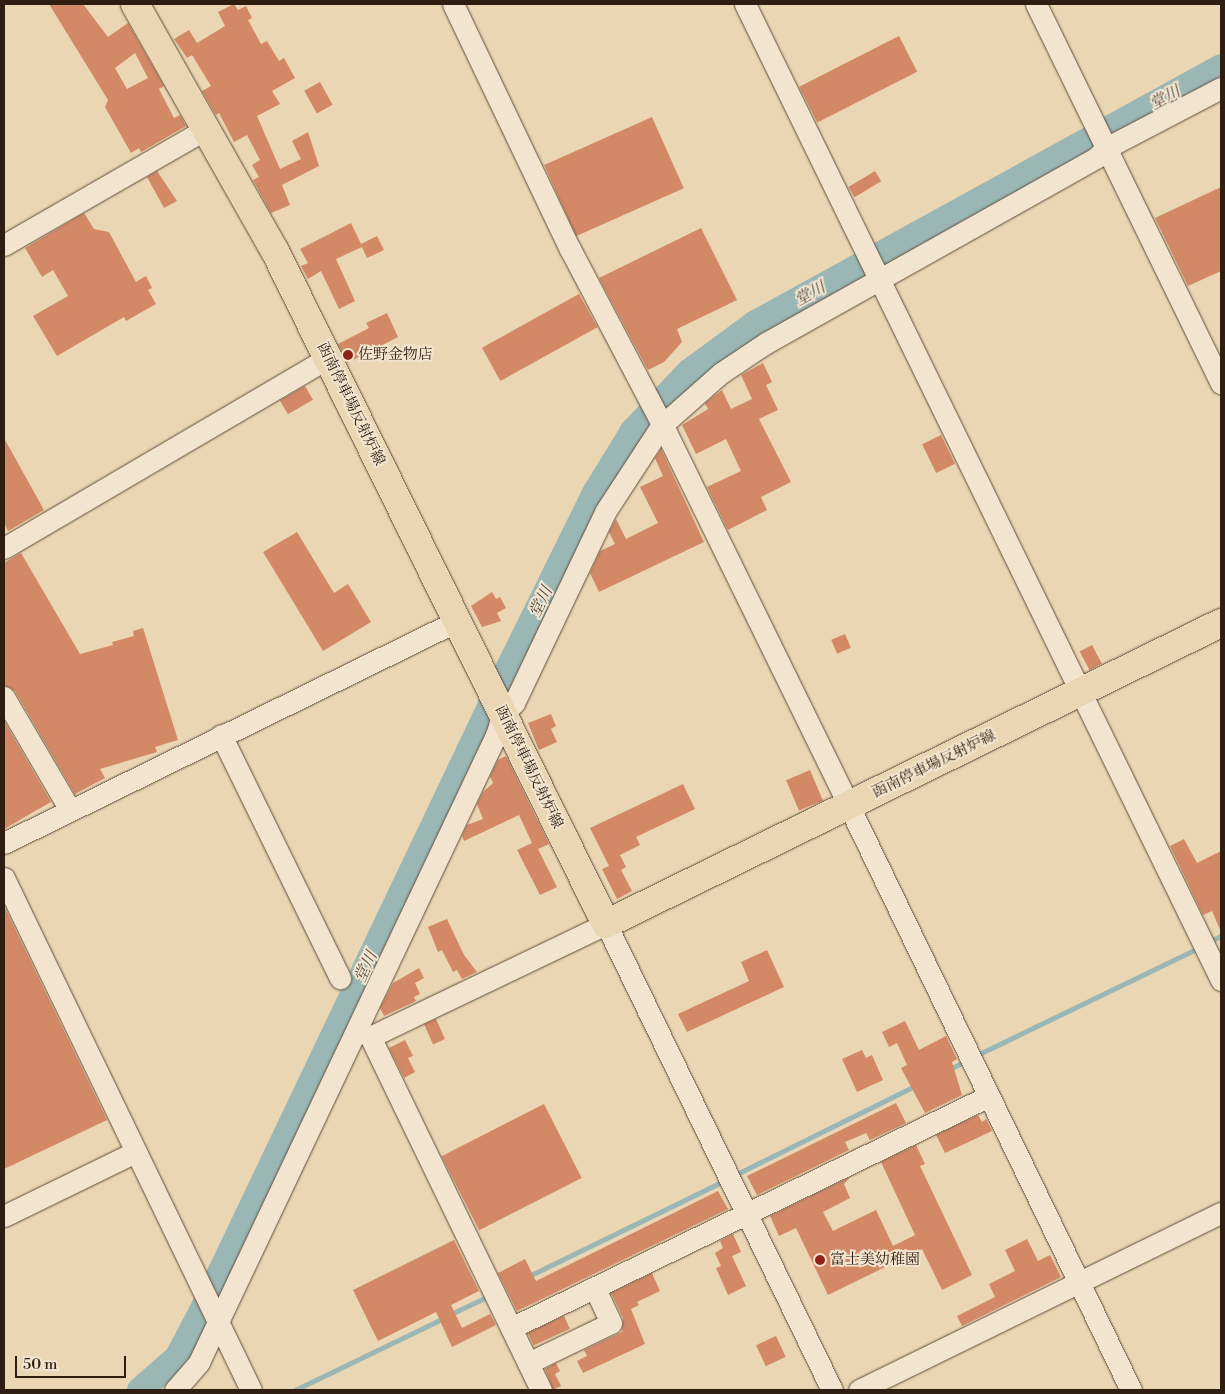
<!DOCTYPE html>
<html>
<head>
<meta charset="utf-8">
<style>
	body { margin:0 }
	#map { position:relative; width:1225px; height:1394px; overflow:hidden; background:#ebd6b3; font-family:"Libre Bodoni","Noto Serif JP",serif }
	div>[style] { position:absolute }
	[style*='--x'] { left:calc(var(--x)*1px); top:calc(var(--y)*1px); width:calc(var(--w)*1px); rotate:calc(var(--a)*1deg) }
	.stream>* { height:4.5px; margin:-2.25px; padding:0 2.25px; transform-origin:2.25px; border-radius:2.25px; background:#9bb7b5 }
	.river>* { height:26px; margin:-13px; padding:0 13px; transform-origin:13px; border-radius:13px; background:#9bb7b5 }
	.building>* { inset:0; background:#d38966; transform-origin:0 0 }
	.roads { filter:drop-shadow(0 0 1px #5e4b3a) drop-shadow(0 0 1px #5e4b3a) }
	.minor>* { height:21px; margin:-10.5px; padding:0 10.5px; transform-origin:10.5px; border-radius:10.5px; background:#f2e4ce }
	.major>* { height:28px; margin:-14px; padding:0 14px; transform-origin:14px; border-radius:14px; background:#ebd6b3 }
	.dots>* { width:14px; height:14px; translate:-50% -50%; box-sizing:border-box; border:2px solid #f2e4ce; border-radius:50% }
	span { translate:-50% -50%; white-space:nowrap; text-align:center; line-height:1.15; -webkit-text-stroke:4px #f2e4ce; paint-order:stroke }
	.poi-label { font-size:15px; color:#2f1d11 }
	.left { translate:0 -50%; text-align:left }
	.street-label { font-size:15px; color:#2f1d11 }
	.water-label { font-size:16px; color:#4f4b42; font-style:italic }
	.frame { position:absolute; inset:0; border:5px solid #2f1d11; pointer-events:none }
	.scale { position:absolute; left:15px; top:1356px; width:111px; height:22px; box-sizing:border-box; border:2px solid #2f1d11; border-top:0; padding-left:6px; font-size:15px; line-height:18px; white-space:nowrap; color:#2f1d11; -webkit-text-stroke:4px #f2e4ce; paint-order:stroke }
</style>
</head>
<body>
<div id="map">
	<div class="stream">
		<div style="--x:1209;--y:942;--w:13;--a:-27"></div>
		<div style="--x:975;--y:1056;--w:250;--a:-25.8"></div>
		<div style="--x:948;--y:1070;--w:20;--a:-27"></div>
		<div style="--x:739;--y:1173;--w:199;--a:-26.3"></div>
		<div style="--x:527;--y:1277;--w:219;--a:-26"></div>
		<div style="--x:451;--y:1314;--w:42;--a:-25.3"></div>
		<div style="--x:295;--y:1390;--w:165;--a:-25.8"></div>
	</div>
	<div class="river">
		<div style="--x:140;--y:1390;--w:49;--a:-40.9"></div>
		<div style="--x:177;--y:1358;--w:53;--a:-62"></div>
		<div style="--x:202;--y:1311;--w:713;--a:-64.51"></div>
		<div style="--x:509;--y:667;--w:194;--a:-63.7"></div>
		<div style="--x:595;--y:493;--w:73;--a:-58.5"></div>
		<div style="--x:633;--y:431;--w:81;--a:-46.5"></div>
		<div style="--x:689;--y:372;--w:81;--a:-36.4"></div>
		<div style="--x:754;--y:324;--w:533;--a:-28.82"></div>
	</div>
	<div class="building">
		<div style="clip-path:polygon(evenodd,49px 4px,83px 4px,108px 37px,128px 23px,164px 86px,159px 89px,174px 118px,180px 115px,186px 126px,141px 152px,139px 148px,131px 153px,105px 107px,108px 100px,49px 4px,135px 53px,148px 78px,127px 89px,115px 68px,135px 53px)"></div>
		<div style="clip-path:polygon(234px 4px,238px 10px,246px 6px,252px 18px,248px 20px,261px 44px,267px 41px,279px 61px,284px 58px,295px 78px,272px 91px,280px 104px,257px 116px,280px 169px,301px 159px,292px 141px,308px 132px,319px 166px,282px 185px,290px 205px,271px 213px,253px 180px,259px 177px,252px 165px,260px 160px,247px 135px,234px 142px,219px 113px,216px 115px,202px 91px,211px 86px,192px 55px,187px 58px,174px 39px,189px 30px,197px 43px,225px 26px,218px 12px)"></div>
		<div style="left:899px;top:36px;width:40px;height:112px;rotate:63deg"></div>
		<div style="left:320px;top:82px;width:26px;height:18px;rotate:61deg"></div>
		<div style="left:652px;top:117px;width:78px;height:118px;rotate:66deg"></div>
		<div style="clip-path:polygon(157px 171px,177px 201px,164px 208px,147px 177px)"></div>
		<div style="left:875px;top:171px;width:12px;height:31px;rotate:59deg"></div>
		<div style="clip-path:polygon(1221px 187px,1221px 271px,1188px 286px,1155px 218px)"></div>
		<div style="clip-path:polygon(84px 213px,94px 229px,109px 232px,136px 282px,146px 276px,152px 288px,148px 290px,156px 304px,126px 321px,124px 317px,57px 356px,33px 316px,68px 296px,53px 270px,42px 277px,25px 248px)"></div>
		<div style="clip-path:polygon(351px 223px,361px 244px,377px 236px,384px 250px,367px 258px,362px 247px,336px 259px,355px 301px,339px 309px,321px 271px,308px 279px,301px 266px,308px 263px,300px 249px)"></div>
		<div style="clip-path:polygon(701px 228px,737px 300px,677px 329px,682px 342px,664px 362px,648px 370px,599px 278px)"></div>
		<div style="left:579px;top:294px;width:38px;height:111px;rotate:61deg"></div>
		<div style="clip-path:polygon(387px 313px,398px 337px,347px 363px,338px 344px,369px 328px,366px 323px)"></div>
		<div style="clip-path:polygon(763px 363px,772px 382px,766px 385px,778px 410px,759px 419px,791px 482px,761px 497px,767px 510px,728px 530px,707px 487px,741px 471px,726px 439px,696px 454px,682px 425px,708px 409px,705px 403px,722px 390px,731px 409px,752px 399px,741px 375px)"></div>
		<div style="left:305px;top:386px;width:16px;height:29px;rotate:60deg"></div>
		<div style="left:941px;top:435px;width:32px;height:21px;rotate:64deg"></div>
		<div style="clip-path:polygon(4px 438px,44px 510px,8px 531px,4px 523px)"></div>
		<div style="clip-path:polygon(661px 449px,704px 542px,599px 592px,590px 573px,600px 551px,615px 544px,609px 532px,616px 519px,626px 539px,658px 523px,640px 487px,663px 476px,655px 458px)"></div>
		<div style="clip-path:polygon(297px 532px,334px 593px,348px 584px,371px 622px,323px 651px,263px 552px)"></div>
		<div style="clip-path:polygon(21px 553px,80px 654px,113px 645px,112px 642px,134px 636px,133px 631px,143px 628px,178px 740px,155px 747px,157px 752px,100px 769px,105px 778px,75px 794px,15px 691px,4px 685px,4px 563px)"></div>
		<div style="clip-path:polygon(492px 592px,496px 599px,500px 597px,506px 608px,497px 613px,501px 621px,482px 627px,471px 606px)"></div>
		<div style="left:845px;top:634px;width:15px;height:15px;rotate:67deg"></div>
		<div style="left:1092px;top:645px;width:21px;height:14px;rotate:62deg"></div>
		<div style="clip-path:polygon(551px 714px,556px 726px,551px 729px,557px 742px,539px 750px,528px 723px)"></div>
		<div style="clip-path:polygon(4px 721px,51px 802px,4px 829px)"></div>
		<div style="clip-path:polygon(506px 756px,549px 844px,538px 849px,557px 887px,540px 895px,517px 850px,532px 843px,519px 815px,464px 841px,462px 836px,467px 825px,483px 819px,477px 804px,483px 792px,493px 783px,490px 776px,498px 760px)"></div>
		<div style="left:810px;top:770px;width:33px;height:26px;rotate:67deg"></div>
		<div style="clip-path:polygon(683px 784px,695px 809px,636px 837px,640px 845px,620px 855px,626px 867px,621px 870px,632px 891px,617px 899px,602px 869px,609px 866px,590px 828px)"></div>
		<div style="clip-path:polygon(1184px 839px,1197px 863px,1221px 851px,1221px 932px,1212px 911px,1203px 915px,1170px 846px)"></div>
		<div style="clip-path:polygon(4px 906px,107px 1120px,4px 1169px)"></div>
		<div style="clip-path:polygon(447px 919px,464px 955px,477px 972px,462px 979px,457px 970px,453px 972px,442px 950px,438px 952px,428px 927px)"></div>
		<div style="clip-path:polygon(767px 950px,784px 987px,687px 1032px,678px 1014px,749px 981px,741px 962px)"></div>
		<div style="clip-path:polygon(419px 968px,424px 978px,415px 983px,420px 994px,414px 997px,416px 1001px,384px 1016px,380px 1008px,393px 983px)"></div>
		<div style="left:436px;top:1019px;width:22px;height:13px;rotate:66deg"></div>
		<div style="clip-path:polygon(905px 1021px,919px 1050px,946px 1036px,957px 1059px,952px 1062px,962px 1095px,925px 1113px,901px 1068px,907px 1065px,897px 1043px,889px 1047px,882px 1032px)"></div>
		<div style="clip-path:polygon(405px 1040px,413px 1056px,408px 1058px,415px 1072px,404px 1078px,389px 1048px)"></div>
		<div style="clip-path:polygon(862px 1050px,866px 1058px,872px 1055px,883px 1080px,857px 1092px,842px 1059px)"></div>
		<div style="clip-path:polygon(896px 1103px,906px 1123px,870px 1140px,866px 1133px,845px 1142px,849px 1150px,757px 1195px,747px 1176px)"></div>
		<div style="left:544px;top:1104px;width:83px;height:115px;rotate:63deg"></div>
		<div style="clip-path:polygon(978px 1115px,982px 1122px,986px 1119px,992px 1131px,945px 1153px,936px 1135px)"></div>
		<div style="clip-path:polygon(916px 1145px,925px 1164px,920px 1166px,972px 1275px,942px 1290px,922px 1249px,828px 1295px,796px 1228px,779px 1236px,770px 1216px,850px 1177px,844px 1184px,850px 1198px,823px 1212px,833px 1231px,876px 1210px,893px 1246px,915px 1235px,881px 1162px)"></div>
		<div style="clip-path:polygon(718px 1191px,728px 1209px,517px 1311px,498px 1273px,525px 1259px,536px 1281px)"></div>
		<div style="clip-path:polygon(733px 1234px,741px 1252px,732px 1256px,746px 1286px,728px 1295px,716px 1268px,721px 1266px,715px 1253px,723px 1248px,720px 1241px)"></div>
		<div style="clip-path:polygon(1027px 1239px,1038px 1261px,1050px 1255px,1061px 1277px,962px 1326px,957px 1316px,995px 1297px,989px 1284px,1015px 1271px,1005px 1250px)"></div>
		<div style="clip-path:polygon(454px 1240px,479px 1291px,451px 1305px,462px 1328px,490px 1314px,496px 1325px,452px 1347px,436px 1312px,378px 1341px,353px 1290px)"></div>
		<div style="clip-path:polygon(652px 1273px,660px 1291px,637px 1302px,639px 1305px,631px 1309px,645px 1344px,583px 1373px,577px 1361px,587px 1356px,584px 1350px,622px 1332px,623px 1318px,611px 1293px)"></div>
		<div style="left:564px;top:1316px;width:14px;height:40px;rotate:65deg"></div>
		<div style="left:776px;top:1336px;width:23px;height:22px;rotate:65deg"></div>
		<div style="clip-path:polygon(556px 1363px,560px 1371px,555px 1374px,561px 1386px,553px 1390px,545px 1369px)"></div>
	</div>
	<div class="roads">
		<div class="minor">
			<div style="--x:453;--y:4;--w:272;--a:64.5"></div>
			<div style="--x:570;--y:249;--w:207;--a:62.3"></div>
			<div style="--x:666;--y:432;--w:416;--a:63.9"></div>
			<div style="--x:849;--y:806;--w:649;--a:64.23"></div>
			<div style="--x:745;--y:4;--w:1086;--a:64"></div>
			<div style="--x:1036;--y:4;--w:422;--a:64"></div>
			<div style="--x:4;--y:245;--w:233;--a:-29.9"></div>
			<div style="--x:4;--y:548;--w:376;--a:-30.4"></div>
			<div style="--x:4;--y:697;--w:131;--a:59.7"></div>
			<div style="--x:221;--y:735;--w:271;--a:63.9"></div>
			<div style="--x:4;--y:843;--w:507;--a:-26.11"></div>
			<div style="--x:4;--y:878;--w:568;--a:64.25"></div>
			<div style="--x:4;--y:1216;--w:146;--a:-26"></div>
			<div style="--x:511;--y:1328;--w:531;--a:-25.89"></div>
			<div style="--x:528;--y:1363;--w:92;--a:-25.7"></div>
			<div style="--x:611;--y:1323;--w:38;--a:-115"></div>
			<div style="--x:175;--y:1390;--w:37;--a:-49"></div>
			<div style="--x:199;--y:1362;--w:694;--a:-64.65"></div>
			<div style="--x:496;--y:735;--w:23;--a:-72"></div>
			<div style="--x:503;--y:713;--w:15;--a:-42"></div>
			<div style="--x:514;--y:703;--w:212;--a:-64.5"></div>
			<div style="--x:605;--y:512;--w:103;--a:-56.9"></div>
			<div style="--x:661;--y:426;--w:80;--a:-41.5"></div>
			<div style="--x:721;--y:373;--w:54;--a:-33.7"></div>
			<div style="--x:766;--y:343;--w:380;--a:-29.3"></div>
			<div style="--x:1097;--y:157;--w:13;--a:-45"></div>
			<div style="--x:1106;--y:148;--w:130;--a:-27.6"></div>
			<div style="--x:541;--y:1390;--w:392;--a:-115.8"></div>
			<div style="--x:370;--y:1037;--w:262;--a:-25.6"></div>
			<div style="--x:606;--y:924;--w:518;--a:64.13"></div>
			<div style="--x:859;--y:1390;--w:403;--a:-26.1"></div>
		</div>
		<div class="major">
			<div style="--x:135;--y:4;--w:284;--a:60.5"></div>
			<div style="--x:275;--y:251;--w:750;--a:63.81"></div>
			<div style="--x:606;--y:924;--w:685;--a:-26.08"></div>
		</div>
	</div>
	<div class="dots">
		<div style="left:348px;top:355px;background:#8f2418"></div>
		<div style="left:820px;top:1260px;background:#8f2418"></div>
	</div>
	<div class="poi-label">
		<span class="left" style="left:358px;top:355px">佐野金物店</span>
		<span class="left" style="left:830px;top:1260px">富士美幼稚園</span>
	</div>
	<div class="street-label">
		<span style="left:351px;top:404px;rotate:64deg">函南停車場反射炉線</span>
		<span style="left:934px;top:764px;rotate:-26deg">函南停車場反射炉線</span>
		<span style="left:529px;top:767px;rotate:64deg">函南停車場反射炉線</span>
	</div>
	<div class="water-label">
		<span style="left:1165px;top:98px;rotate:-29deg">堂川</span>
		<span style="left:810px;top:294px;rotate:-29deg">堂川</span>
		<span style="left:541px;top:602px;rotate:-64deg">堂川</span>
		<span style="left:366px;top:967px;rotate:-65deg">堂川</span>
	</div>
	<div class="frame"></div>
	<div class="scale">50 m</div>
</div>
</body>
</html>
